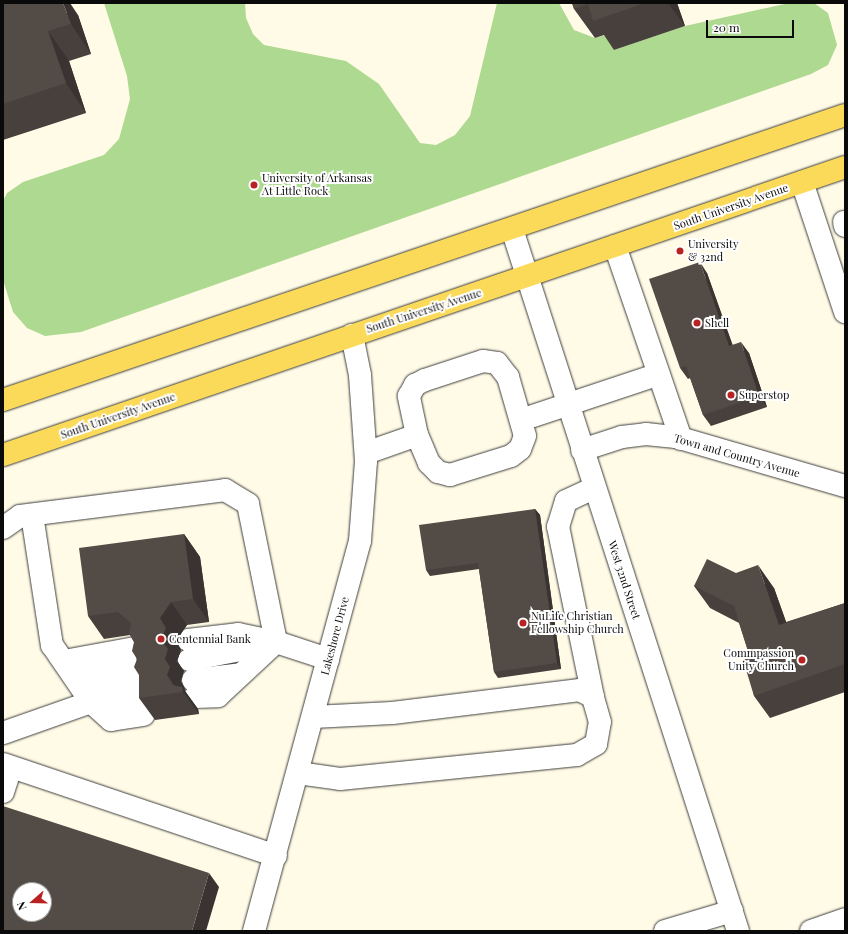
<!DOCTYPE html>
<html>
<head>
<meta charset="utf-8">
<style>
	body { margin:0 }
	#map { position:relative; width:848px; height:934px; overflow:hidden; background:#fffbe6; font-family:"Playfair Display",serif }
	div>[style] { position:absolute }
	[style*='--x'] { left:calc(var(--x)*1px); top:calc(var(--y)*1px); width:calc(var(--w)*1px); rotate:calc(var(--a)*1deg) }
	.forest>* { inset:0; background:#aed990 }
	.roads { filter:drop-shadow(0 0 1px #3d3d3d) drop-shadow(0 0 1px #3d3d3d) }
	.minor>* { height:22px; margin:-11px; padding:0 11px; transform-origin:11px; border-radius:11px; background:#fff }
	.major>* { height:22px; margin:-11px; padding:0 11px; transform-origin:11px; border-radius:11px; background:#fbda5a }
	.wall>* { inset:0; background:#47403c }
	.shaded-wall>* { inset:0; background:#393431 }
	.building>* { inset:0; background:#524b46 }
	.dots>* { width:11px; height:11px; translate:-50% -50%; box-sizing:border-box; border:2px solid #fff; border-radius:50% }
	span { translate:-50% -50%; white-space:nowrap; text-align:center; line-height:1.15; -webkit-text-stroke:4px #fff; paint-order:stroke }
	.poi-label { font-size:11px; color:#0a0a0a }
	.left { translate:0 -50%; text-align:left }
	.right { translate:-100% -50%; text-align:right }
	.street-label { font-size:11px; color:#0a0a0a }
	.frame { position:absolute; inset:0; border:4px solid #0a0a0a; pointer-events:none }
	.north { position:absolute; left:12px; top:882px; width:40px; height:40px; box-sizing:border-box; background:#fff; border:1px solid #9d9d9d; border-radius:50%; rotate:250deg; font-size:11px; font-weight:700; line-height:16px; text-align:center; color:#0a0a0a }
	.north::after { content:''; display:block; margin:auto; width:14px; height:18px; background:#ba2122; clip-path:polygon(50% 0,100% 100%,50% 72%,0 100%) }
	.scale { position:absolute; left:706px; top:20px; width:88px; height:18px; box-sizing:border-box; border:2px solid #0a0a0a; border-top:0; padding-left:5px; font-size:12px; line-height:14px; white-space:nowrap; color:#0a0a0a; -webkit-text-stroke:3px #fff; paint-order:stroke }
</style>
</head>
<body>
<div id="map">
	<div class="forest">
		<div style="clip-path:polygon(104px 3px,245px 3px,246px 18px,253px 34px,264px 45px,346px 61px,379px 84px,420px 143px,436px 145px,455px 135px,470px 116px,497px 3px,559px 3px,574px 30px,595px 38px,609px 34px,614px 50px,685px 26px,789px 3px,814px 3px,828px 13px,837px 45px,828px 65px,811px 74px,81px 332px,45px 336px,27px 328px,13px 312px,3px 280px,3px 201px,7px 193px,23px 182px,104px 155px,119px 139px,130px 99px,127px 76px)"></div>
	</div>
	<div class="roads">
		<div class="minor">
			<div style="--x:802;--y:182;--w:137;--a:71.7"></div>
			<div style="--x:844;--y:222;--w:4;--a:76"></div>
			<div style="--x:512;--y:229;--w:737;--a:72.15"></div>
			<div style="--x:615;--y:246;--w:204;--a:71.1"></div>
			<div style="--x:483;--y:361;--w:14;--a:8"></div>
			<div style="--x:497;--y:363;--w:18;--a:52"></div>
			<div style="--x:508;--y:377;--w:61;--a:73.9"></div>
			<div style="--x:525;--y:436;--w:14;--a:111"></div>
			<div style="--x:520;--y:449;--w:11;--a:142"></div>
			<div style="--x:511;--y:456;--w:64;--a:162.7"></div>
			<div style="--x:450;--y:475;--w:12;--a:-166"></div>
			<div style="--x:438;--y:472;--w:13;--a:-135"></div>
			<div style="--x:429;--y:463;--w:30;--a:-113"></div>
			<div style="--x:417;--y:435;--w:40;--a:-102"></div>
			<div style="--x:409;--y:396;--w:13;--a:-61"></div>
			<div style="--x:415;--y:385;--w:11;--a:-27"></div>
			<div style="--x:425;--y:380;--w:61;--a:-18.1"></div>
			<div style="--x:521;--y:420;--w:145;--a:-18.4"></div>
			<div style="--x:582;--y:450;--w:42;--a:-18"></div>
			<div style="--x:622;--y:437;--w:24;--a:-7"></div>
			<div style="--x:646;--y:434;--w:30;--a:6"></div>
			<div style="--x:676;--y:437;--w:176;--a:16.2"></div>
			<div style="--x:366;--y:453;--w:54;--a:-19.4"></div>
			<div style="--x:32;--y:515;--w:132;--a:81.3"></div>
			<div style="--x:52;--y:645;--w:69;--a:55.6"></div>
			<div style="--x:91;--y:702;--w:51;--a:-3.4"></div>
			<div style="--x:3;--y:528;--w:21;--a:-35"></div>
			<div style="--x:20;--y:516;--w:207;--a:-7.2"></div>
			<div style="--x:225;--y:490;--w:27;--a:31"></div>
			<div style="--x:248;--y:504;--w:141;--a:78.5"></div>
			<div style="--x:276;--y:642;--w:55;--a:18.1"></div>
			<div style="--x:188;--y:640;--w:50;--a:-6.8"></div>
			<div style="--x:238;--y:634;--w:39;--a:12"></div>
			<div style="--x:189;--y:660;--w:84;--a:-11"></div>
			<div style="--x:64;--y:661;--w:72;--a:-10.4"></div>
			<div style="--x:77;--y:677;--w:62;--a:-10.2"></div>
			<div style="--x:193;--y:680;--w:48;--a:-7.1"></div>
			<div style="--x:89;--y:688;--w:51;--a:-5.6"></div>
			<div style="--x:195;--y:697;--w:23;--a:-2"></div>
			<div style="--x:218;--y:696;--w:79;--a:-43"></div>
			<div style="--x:593;--y:697;--w:174;--a:-101.6"></div>
			<div style="--x:558;--y:527;--w:27;--a:-73"></div>
			<div style="--x:566;--y:501;--w:31;--a:-25"></div>
			<div style="--x:3;--y:733;--w:93;--a:-19.4"></div>
			<div style="--x:91;--y:702;--w:27;--a:42"></div>
			<div style="--x:111;--y:720;--w:33;--a:-9"></div>
			<div style="--x:3;--y:764;--w:288;--a:18.6"></div>
			<div style="--x:298;--y:773;--w:42;--a:8.1"></div>
			<div style="--x:340;--y:779;--w:238;--a:-5.8"></div>
			<div style="--x:577;--y:755;--w:22;--a:-30"></div>
			<div style="--x:596;--y:744;--w:22;--a:-80"></div>
			<div style="--x:600;--y:722;--w:26;--a:-106"></div>
			<div style="--x:593;--y:697;--w:15;--a:-152"></div>
			<div style="--x:580;--y:690;--w:189;--a:173"></div>
			<div style="--x:392;--y:713;--w:79;--a:177.1"></div>
			<div style="--x:3;--y:792;--w:26;--a:-72"></div>
			<div style="--x:254;--y:931;--w:404;--a:-74.8"></div>
			<div style="--x:360;--y:541;--w:80;--a:-85.7"></div>
			<div style="--x:366;--y:461;--w:86;--a:-94"></div>
			<div style="--x:360;--y:375;--w:41;--a:-101.3"></div>
			<div style="--x:665;--y:931;--w:70;--a:-16.6"></div>
			<div style="--x:811;--y:931;--w:36;--a:-19"></div>
		</div>
		<div class="major">
			<div style="--x:3;--y:400;--w:889;--a:-18.7"></div>
			<div style="--x:3;--y:455;--w:890;--a:-18.88"></div>
		</div>
	</div>
	<div class="wall">
		<div style="clip-path:polygon(3px 3px,78px 15px,91px 54px,69px 61px,86px 113px,3px 140px)"></div>
		<div style="clip-path:polygon(572px 3px,677px 3px,685px 26px,614px 50px,604px 35px,595px 38px,574px 9px)"></div>
		<div style="clip-path:polygon(707px 273px,732px 345px,749px 353px,767px 407px,711px 426px,703px 415px,690px 378px,688px 379px,680px 368px)"></div>
		<div style="clip-path:polygon(535px 509px,540px 515px,561px 669px,498px 678px,494px 672px,479px 569px,430px 576px,426px 570px)"></div>
		<div style="clip-path:polygon(184px 534px,200px 557px,209px 622px,187px 625px,176px 641px,181px 650px,177px 661px,184px 671px,181px 681px,185px 689px,185px 691px,198px 709px,199px 714px,155px 720px,139px 698px,139px 675px,134px 642px,130px 635px,104px 639px,88px 616px)"></div>
		<div style="clip-path:polygon(736px 573px,774px 588px,786px 622px,845px 603px,845px 692px,770px 718px,754px 696px,748px 651px,739px 623px,710px 608px,694px 586px)"></div>
	</div>
	<div class="shaded-wall">
		<div style="clip-path:polygon(63px 3px,70px 3px,78px 15px,91px 54px,71px 24px)"></div>
		<div style="clip-path:polygon(668px 3px,677px 3px,685px 26px)"></div>
		<div style="clip-path:polygon(48px 31px,69px 61px,86px 113px,66px 83px)"></div>
		<div style="clip-path:polygon(700px 262px,707px 273px,737px 357px,729px 346px)"></div>
		<div style="clip-path:polygon(741px 342px,749px 353px,767px 407px,759px 396px)"></div>
		<div style="clip-path:polygon(535px 509px,540px 515px,561px 669px,557px 663px)"></div>
		<div style="clip-path:polygon(184px 534px,200px 557px,209px 622px,193px 599px)"></div>
		<div style="clip-path:polygon(758px 565px,774px 588px,795px 647px,779px 625px)"></div>
		<div style="clip-path:polygon(171px 602px,187px 625px,176px 641px,181px 650px,177px 661px,184px 671px,181px 681px,185px 689px,185px 691px,198px 709px,199px 714px,183px 692px,179px 692px,167px 675px,161px 640px,160px 618px)"></div>
		<div style="clip-path:polygon(209px 873px,219px 887px,206px 931px,192px 931px)"></div>
	</div>
	<div class="building">
		<div style="clip-path:polygon(3px 3px,63px 3px,71px 24px,48px 31px,66px 83px,3px 104px)"></div>
		<div style="clip-path:polygon(572px 3px,645px 3px,593px 21px,588px 4px,574px 9px)"></div>
		<div style="clip-path:polygon(700px 262px,729px 346px,741px 342px,759px 396px,703px 415px,686px 366px,680px 368px,649px 279px)"></div>
		<div style="clip-path:polygon(535px 509px,557px 663px,494px 672px,478px 563px,426px 570px,419px 525px)"></div>
		<div style="clip-path:polygon(184px 534px,193px 599px,171px 602px,160px 618px,166px 628px,161px 640px,168px 649px,165px 659px,170px 667px,167px 675px,173px 685px,182px 687px,183px 692px,139px 698px,139px 675px,134px 667px,137px 659px,132px 651px,134px 642px,129px 633px,131px 623px,118px 612px,88px 616px,79px 548px)"></div>
		<div style="clip-path:polygon(707px 559px,736px 573px,758px 565px,779px 625px,845px 603px,845px 664px,754px 696px,741px 653px,748px 651px,734px 606px,694px 586px)"></div>
		<div style="clip-path:polygon(evenodd,3px 806px,209px 873px,192px 931px,3px 931px,3px 806px,20px 890px,44px 890px,44px 914px,20px 914px,20px 890px)"></div>
	</div>
	<div class="dots">
		<div style="left:254px;top:185px;background:#ba2122"></div>
		<div style="left:680px;top:251px;background:#ba2122"></div>
		<div style="left:697px;top:323px;background:#ba2122"></div>
		<div style="left:731px;top:395px;background:#ba2122"></div>
		<div style="left:523px;top:623px;background:#ba2122"></div>
		<div style="left:161px;top:639px;background:#ba2122"></div>
		<div style="left:802px;top:660px;background:#ba2122"></div>
	</div>
	<div class="poi-label">
		<span class="left" style="left:262px;top:185px">University of Arkansas<br>At Little Rock</span>
		<span class="left" style="left:688px;top:251px">University<br>&amp; 32nd</span>
		<span class="left" style="left:705px;top:323px">Shell</span>
		<span class="left" style="left:739px;top:395px">Superstop</span>
		<span class="left" style="left:531px;top:623px">NuLife Christian<br>Fellowship Church</span>
		<span class="left" style="left:169px;top:639px">Centennial Bank</span>
		<span class="right" style="left:794px;top:660px">Commpassion<br>Unity Church</span>
	</div>
	<div class="street-label">
		<span style="left:731px;top:207px;rotate:-19deg">South University Avenue</span>
		<span style="left:424px;top:311px;rotate:-18deg">South University Avenue</span>
		<span style="left:118px;top:416px;rotate:-19deg">South University Avenue</span>
		<span style="left:737px;top:456px;rotate:16deg">Town and Country Avenue</span>
		<span style="left:624px;top:580px;rotate:72deg">West 32nd Street</span>
		<span style="left:335px;top:636px;rotate:-75deg">Lakeshore Drive</span>
	</div>
	<div class="frame"></div>
	<div class="north">N</div>
	<div class="scale">20 m</div>
</div>
</body>
</html>
